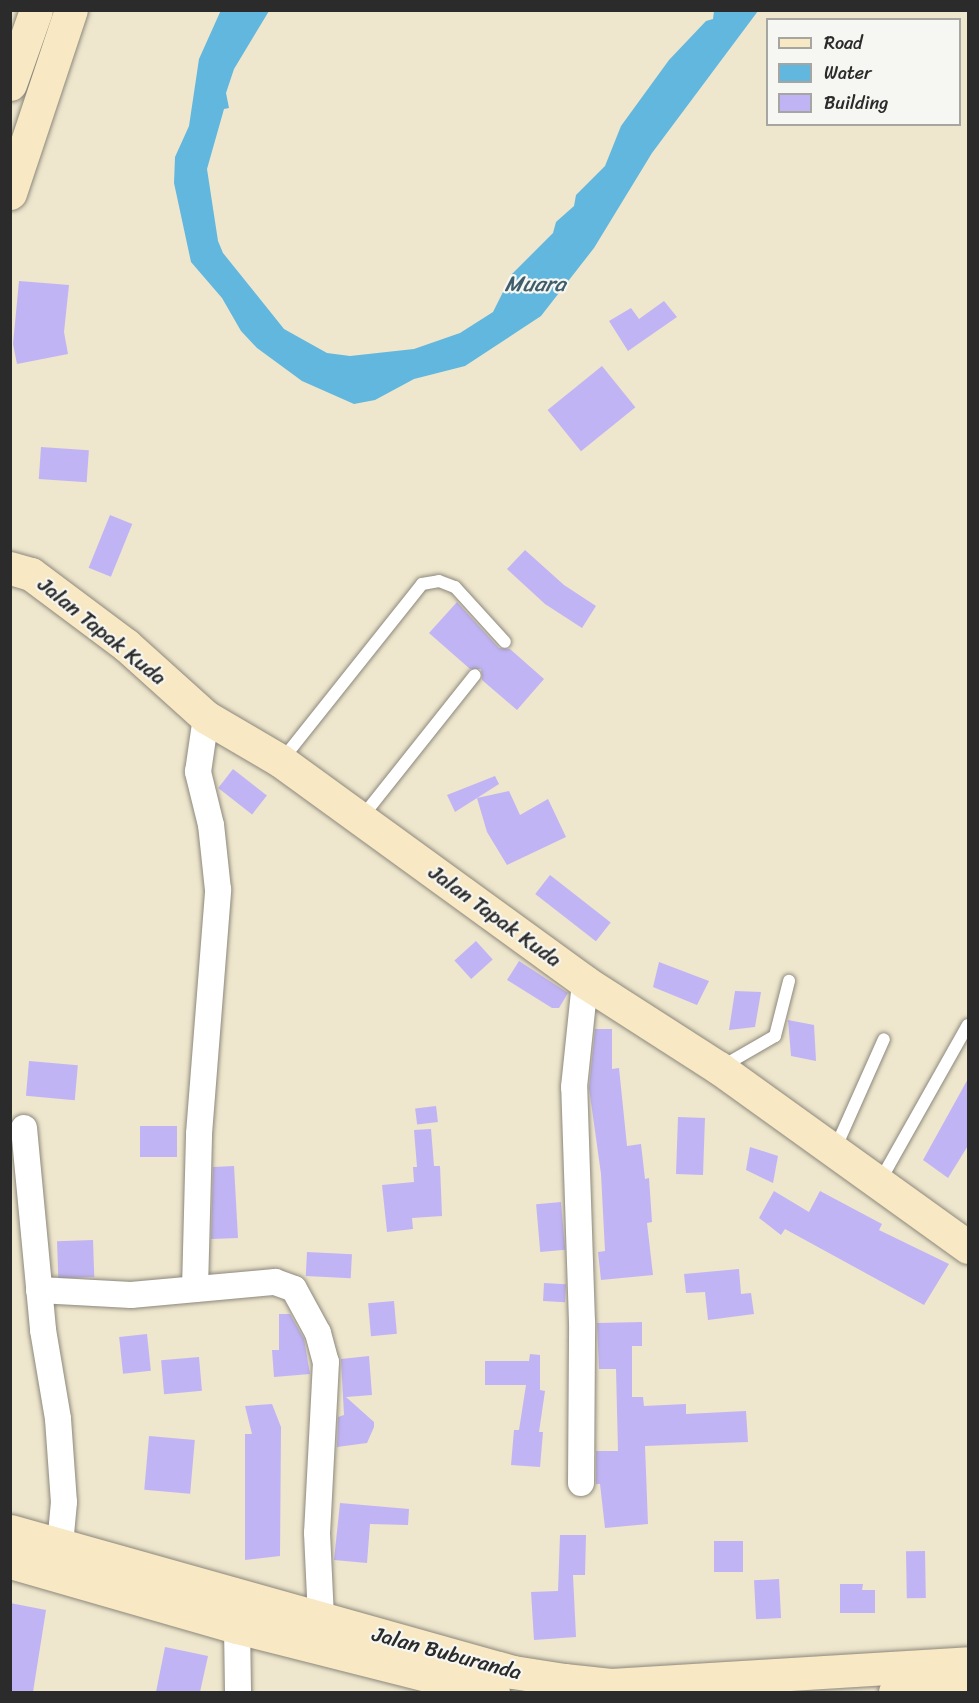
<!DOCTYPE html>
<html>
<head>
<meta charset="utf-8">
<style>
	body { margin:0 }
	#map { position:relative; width:979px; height:1703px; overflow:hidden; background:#eee6cd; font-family:Sriracha,sans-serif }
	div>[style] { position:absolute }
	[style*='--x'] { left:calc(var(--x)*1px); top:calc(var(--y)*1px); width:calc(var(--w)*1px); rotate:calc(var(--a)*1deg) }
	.water>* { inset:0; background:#62b7de }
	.building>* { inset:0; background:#c1b4f5; transform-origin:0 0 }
	.roads { filter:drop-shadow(0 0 2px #8c887c) drop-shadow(0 0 2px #8c887c) }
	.lane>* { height:12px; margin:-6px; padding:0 6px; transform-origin:6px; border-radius:6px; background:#fff }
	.street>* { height:26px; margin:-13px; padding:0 13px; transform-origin:13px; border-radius:13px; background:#fff }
	.secondary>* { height:33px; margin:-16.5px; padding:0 16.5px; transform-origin:16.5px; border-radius:16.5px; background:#f8e8c3 }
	span { translate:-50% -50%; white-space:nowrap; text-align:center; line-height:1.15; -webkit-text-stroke:4.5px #f6f6f2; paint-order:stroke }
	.street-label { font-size:21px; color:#2b2b2b }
	.water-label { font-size:22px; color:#3e5c6a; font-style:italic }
	.frame { position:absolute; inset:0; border:12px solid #2b2b2b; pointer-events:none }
	.legend { position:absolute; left:766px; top:18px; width:195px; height:108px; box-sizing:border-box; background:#f6f6f2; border:2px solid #a5a5a2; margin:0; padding:8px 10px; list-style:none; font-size:18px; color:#2b2b2b }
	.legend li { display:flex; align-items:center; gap:12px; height:30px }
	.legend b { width:30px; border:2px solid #a5a5a2 }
</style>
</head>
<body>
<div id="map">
	<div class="water">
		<div style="clip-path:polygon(221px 10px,269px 11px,234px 69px,226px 93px,229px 108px,224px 109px,207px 169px,218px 241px,223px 253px,284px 329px,327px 353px,350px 356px,414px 349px,460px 333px,493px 312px,512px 274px,553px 233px,556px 222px,574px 206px,576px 195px,605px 166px,621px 126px,669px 60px,706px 21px,713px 19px,714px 11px,758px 11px,652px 153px,594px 248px,541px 316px,465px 366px,414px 379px,375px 400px,354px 404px,302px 381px,257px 348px,241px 331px,222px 298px,191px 262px,174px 183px,175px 157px,189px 126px,199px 59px)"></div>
	</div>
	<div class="building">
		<div style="clip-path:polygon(19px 281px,69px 285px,64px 332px,68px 354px,17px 364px,13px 344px)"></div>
		<div style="clip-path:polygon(664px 301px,677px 317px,628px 351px,609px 321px,631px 308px,639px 319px)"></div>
		<div style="left:602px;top:366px;width:53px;height:70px;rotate:51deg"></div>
		<div style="left:41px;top:447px;width:48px;height:32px;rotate:4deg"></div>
		<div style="left:110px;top:515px;width:24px;height:57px;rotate:22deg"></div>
		<div style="clip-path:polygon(525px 550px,564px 585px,596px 606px,582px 628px,545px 604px,507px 569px)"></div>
		<div style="clip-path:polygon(457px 602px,499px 648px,510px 649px,544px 679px,517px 710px,482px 680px,481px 669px,470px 669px,429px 633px)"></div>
		<div style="left:233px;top:769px;width:43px;height:24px;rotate:38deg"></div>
		<div style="clip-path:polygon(495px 776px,499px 784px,455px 812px,447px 795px)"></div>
		<div style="clip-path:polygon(509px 791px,520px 815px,548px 799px,566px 837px,507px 865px,487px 832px,477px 798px)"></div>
		<div style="left:550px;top:875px;width:77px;height:24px;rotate:38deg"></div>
		<div style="left:476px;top:941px;width:25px;height:29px;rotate:48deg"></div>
		<div style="clip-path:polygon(519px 961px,568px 993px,559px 1008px,552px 1008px,507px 980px)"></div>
		<div style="clip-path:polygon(659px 962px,709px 981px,697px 1005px,653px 987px)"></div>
		<div style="clip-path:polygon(735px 991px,761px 992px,755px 1027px,729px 1030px)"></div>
		<div style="clip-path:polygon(788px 1020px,814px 1025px,816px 1061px,791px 1056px)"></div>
		<div style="clip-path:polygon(595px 1029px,612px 1029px,612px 1069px,619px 1068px,627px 1146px,641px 1144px,645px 1179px,649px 1178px,652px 1222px,647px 1223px,653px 1275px,601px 1280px,598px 1252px,605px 1251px,601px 1174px,589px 1088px)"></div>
		<div style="left:29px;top:1061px;width:49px;height:35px;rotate:5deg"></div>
		<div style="clip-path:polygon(969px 1077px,969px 1144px,948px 1178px,923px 1160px)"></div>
		<div style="left:436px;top:1106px;width:16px;height:21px;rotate:83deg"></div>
		<div style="left:678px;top:1117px;width:27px;height:57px;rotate:2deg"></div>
		<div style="left:140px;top:1126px;width:37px;height:31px"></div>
		<div style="clip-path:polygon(431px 1129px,434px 1166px,440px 1166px,442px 1216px,412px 1218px,413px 1229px,387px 1232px,382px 1185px,414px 1182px,413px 1167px,417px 1167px,414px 1130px)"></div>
		<div style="clip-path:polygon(750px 1147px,778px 1156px,773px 1183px,746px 1170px)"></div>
		<div style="clip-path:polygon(234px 1166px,238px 1238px,211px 1239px,213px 1167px)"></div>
		<div style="clip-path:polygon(774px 1191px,809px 1212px,820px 1191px,882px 1224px,879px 1230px,949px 1264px,924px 1305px,785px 1229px,781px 1235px,759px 1218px)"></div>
		<div style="left:561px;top:1202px;width:48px;height:25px;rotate:85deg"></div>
		<div style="left:93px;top:1240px;width:37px;height:36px;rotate:88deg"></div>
		<div style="left:307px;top:1252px;width:45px;height:24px;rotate:3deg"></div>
		<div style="clip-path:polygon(739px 1269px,741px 1294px,751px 1293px,754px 1314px,708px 1320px,705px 1292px,686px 1293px,684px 1274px)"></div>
		<div style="left:544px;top:1283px;width:22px;height:18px;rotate:3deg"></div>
		<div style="left:394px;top:1301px;width:33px;height:26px;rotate:85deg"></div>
		<div style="clip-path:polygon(279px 1314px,290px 1314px,304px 1339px,310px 1374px,274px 1377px,272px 1350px,279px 1350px)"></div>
		<div style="clip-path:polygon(642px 1322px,642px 1346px,632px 1346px,632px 1397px,643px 1397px,644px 1406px,686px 1404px,686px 1414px,746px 1411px,748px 1442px,645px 1446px,648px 1524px,605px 1528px,600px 1484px,596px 1484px,596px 1451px,618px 1451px,616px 1369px,599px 1369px,597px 1323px)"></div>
		<div style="left:147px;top:1334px;width:37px;height:28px;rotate:84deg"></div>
		<div style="clip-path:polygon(530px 1354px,540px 1355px,540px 1390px,545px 1391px,539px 1432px,543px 1432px,540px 1467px,511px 1465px,514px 1430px,519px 1430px,526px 1385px,485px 1385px,485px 1361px,529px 1361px)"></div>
		<div style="clip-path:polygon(369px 1356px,372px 1395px,346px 1397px,374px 1422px,374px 1427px,367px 1443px,337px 1447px,338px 1417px,344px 1415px,341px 1359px)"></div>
		<div style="left:199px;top:1357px;width:34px;height:38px;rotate:85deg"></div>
		<div style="clip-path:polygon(272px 1404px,281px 1427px,280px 1556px,245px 1560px,245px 1434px,252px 1434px,245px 1406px)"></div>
		<div style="left:149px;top:1436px;width:46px;height:54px;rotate:5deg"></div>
		<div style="clip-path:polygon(340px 1503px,409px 1509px,408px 1525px,370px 1524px,367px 1563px,334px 1560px)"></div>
		<div style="clip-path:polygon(560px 1535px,586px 1535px,585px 1575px,573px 1575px,576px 1637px,534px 1640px,531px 1592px,558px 1591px)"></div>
		<div style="left:743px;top:1541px;width:31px;height:29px;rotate:90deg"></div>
		<div style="left:925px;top:1551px;width:47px;height:19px;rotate:89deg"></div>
		<div style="left:779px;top:1579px;width:39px;height:25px;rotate:87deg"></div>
		<div style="clip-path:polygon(840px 1584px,863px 1584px,862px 1590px,875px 1590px,875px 1613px,840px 1613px)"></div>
		<div style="clip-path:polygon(10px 1603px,46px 1610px,33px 1692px,10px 1692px)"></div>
		<div style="clip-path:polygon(165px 1647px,208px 1656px,200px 1692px,156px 1692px)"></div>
	</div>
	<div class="roads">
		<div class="lane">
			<div style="--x:282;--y:760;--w:225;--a:-51.5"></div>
			<div style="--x:422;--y:584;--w:17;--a:-10"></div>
			<div style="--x:439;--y:581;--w:17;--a:21"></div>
			<div style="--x:455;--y:587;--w:74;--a:47.7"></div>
			<div style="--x:362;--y:817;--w:181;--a:-51.5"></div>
			<div style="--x:723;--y:1066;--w:60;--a:-30"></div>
			<div style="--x:775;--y:1036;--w:57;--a:-75.7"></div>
			<div style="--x:835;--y:1149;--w:120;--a:-66"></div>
			<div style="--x:880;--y:1181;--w:179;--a:-60.6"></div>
		</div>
		<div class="street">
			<div style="--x:24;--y:1128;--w:203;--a:84.6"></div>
			<div style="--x:43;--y:1330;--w:90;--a:80.4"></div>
			<div style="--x:58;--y:1419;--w:83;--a:85.9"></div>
			<div style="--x:64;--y:1502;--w:43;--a:95.3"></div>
			<div style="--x:195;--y:1289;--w:155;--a:-88.5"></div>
			<div style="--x:199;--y:1134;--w:245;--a:-85.5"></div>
			<div style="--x:218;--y:890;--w:65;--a:-96.1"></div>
			<div style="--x:211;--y:825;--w:55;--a:-103.8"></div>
			<div style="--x:198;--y:772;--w:56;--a:-81.7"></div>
			<div style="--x:39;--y:1290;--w:92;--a:3.1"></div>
			<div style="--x:131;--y:1295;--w:145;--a:-5.2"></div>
			<div style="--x:275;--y:1282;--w:20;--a:20"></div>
			<div style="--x:294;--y:1289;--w:50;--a:61.4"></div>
			<div style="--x:318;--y:1333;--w:30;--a:75"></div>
			<div style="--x:326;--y:1362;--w:171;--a:93"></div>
			<div style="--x:317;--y:1533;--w:86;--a:87.3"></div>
			<div style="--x:581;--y:1483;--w:161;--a:-89.6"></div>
			<div style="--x:582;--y:1322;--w:235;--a:-91.9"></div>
			<div style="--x:574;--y:1087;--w:106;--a:-84"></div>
			<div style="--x:237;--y:1627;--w:65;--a:89.1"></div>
		</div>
		<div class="secondary">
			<div style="--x:10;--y:84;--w:78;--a:-70.6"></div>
			<div style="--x:10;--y:193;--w:193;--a:-71.6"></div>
			<div style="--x:10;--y:568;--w:22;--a:16"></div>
			<div style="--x:31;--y:574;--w:119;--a:36.8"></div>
			<div style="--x:126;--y:645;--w:108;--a:42"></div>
			<div style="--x:206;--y:717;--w:87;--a:30.4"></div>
			<div style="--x:281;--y:761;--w:376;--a:36"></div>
			<div style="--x:585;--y:982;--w:159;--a:32.7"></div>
			<div style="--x:719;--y:1068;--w:307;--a:35.7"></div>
			<div style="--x:10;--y:1531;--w:522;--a:15.66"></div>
			<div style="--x:513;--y:1672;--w:52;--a:8.9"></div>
			<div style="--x:564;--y:1680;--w:47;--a:6.1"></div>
			<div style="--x:611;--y:1685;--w:358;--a:-3.5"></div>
			<div style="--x:10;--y:1562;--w:236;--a:16"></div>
			<div style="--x:237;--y:1627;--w:264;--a:14.2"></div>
			<div style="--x:895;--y:1692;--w:73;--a:-3.1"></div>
		</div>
	</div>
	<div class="street-label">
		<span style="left:102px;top:631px;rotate:39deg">Jalan Tapak Kuda</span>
		<span style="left:495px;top:916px;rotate:36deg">Jalan Tapak Kuda</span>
		<span style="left:447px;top:1653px;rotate:15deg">Jalan Buburanda</span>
	</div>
	<div class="water-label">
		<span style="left:535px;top:284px">Muara</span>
	</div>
	<div class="frame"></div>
	<ul class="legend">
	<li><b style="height:8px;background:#f8e8c3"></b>Road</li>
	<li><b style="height:16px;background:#62b7de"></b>Water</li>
	<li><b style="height:16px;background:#c1b4f5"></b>Building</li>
	</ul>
</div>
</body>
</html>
